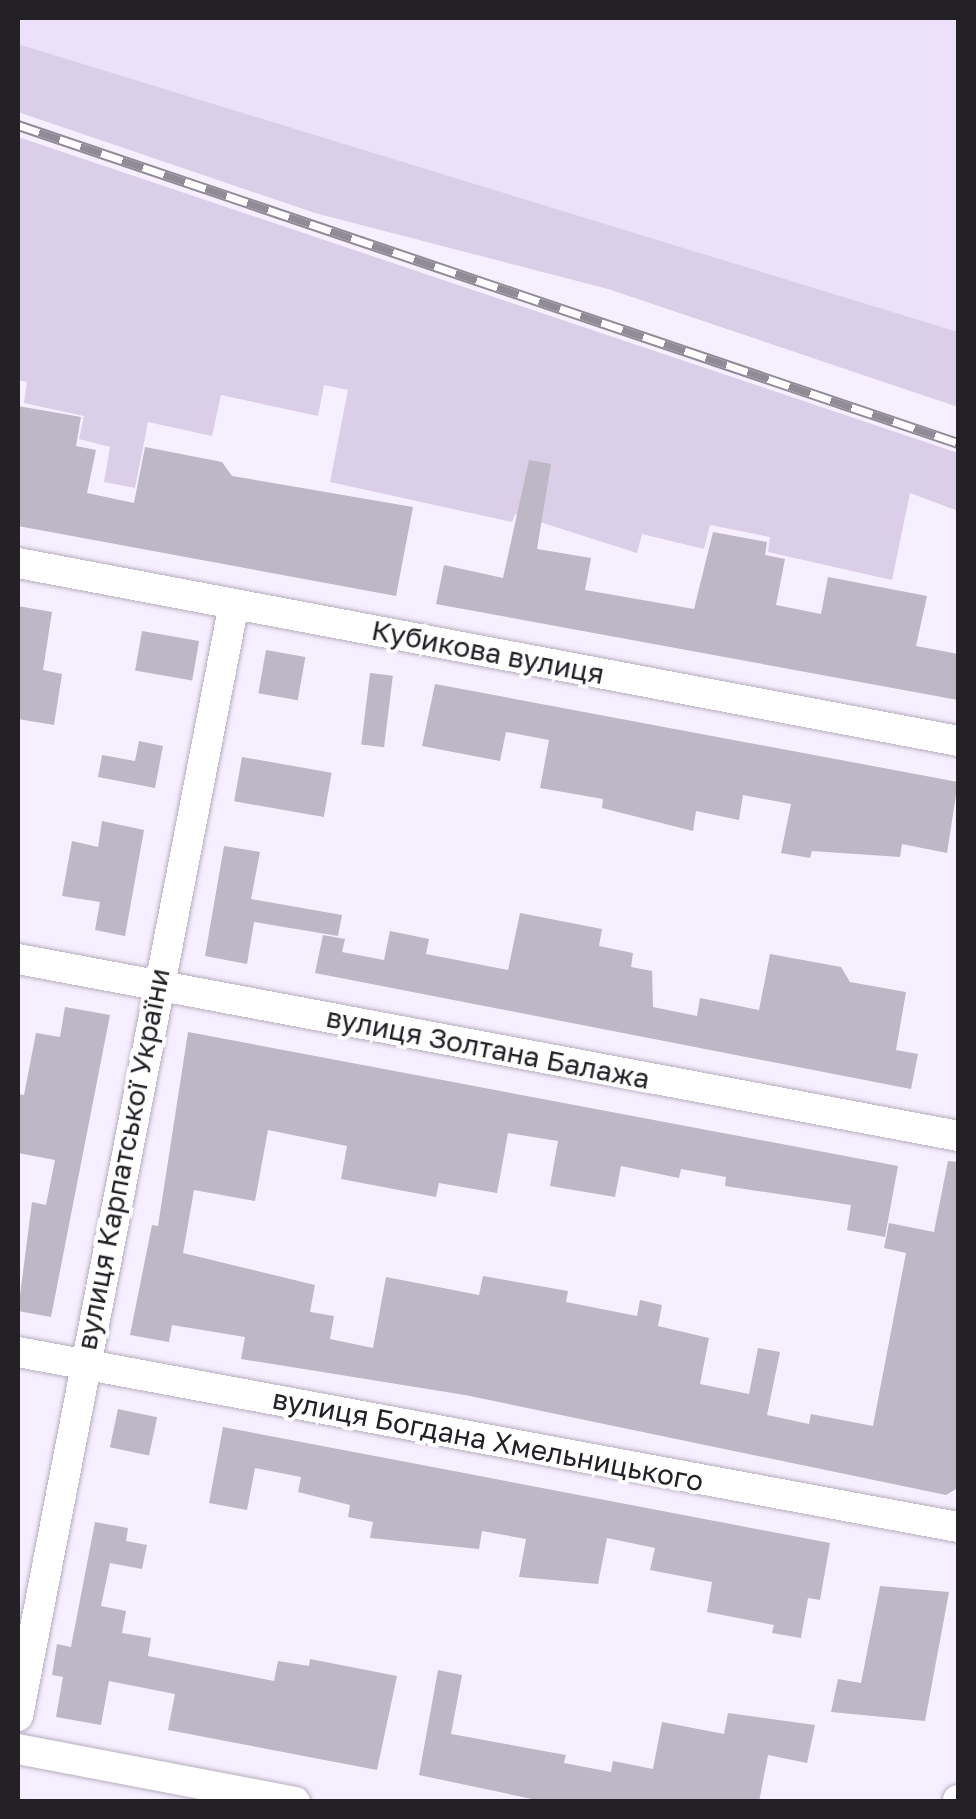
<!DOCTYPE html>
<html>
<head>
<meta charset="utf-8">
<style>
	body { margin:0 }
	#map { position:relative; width:976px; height:1819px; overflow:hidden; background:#f6efff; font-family:"Golos Text",sans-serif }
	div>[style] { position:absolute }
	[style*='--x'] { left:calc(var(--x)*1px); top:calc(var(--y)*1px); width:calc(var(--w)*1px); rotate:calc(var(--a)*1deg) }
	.built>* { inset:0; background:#ece1f8 }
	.green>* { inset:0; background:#dbcee8 }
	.building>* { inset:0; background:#beb7c6; transform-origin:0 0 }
	.roads { filter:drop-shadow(0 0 2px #b6aebe) drop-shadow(0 0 2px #b6aebe) }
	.minor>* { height:30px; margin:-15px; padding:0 15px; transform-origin:15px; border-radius:15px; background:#fff }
	.rail>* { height:11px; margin-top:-5.5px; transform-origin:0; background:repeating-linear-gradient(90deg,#fff 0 22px,#908b96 0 44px); box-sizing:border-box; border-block:2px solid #908b96 }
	span { translate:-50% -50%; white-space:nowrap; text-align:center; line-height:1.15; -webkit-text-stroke:8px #fff; paint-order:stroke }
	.street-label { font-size:28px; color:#232026 }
	.frame { position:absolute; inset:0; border:20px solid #232026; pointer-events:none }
</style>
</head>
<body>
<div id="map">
	<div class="built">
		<div style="clip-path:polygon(18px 18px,958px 18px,958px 332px,18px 44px)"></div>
	</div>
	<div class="green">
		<div style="clip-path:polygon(18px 44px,958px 332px,958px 407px,608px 289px,315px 213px,18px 112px)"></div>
		<div style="clip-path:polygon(18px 137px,958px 453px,958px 511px,910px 493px,892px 580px,768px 552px,770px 537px,710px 525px,704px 549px,642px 534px,637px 553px,515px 514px,512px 522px,330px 482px,348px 390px,324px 385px,318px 416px,221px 395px,212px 436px,148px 422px,135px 488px,104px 482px,110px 447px,79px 439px,84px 416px,24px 403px,27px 382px,18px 380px)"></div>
	</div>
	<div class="building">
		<div style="clip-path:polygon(18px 406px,81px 417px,76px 446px,96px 450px,87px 493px,134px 503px,145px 447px,222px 462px,232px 476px,413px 507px,396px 596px,18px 526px)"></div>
		<div style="clip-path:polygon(529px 460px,551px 464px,537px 549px,591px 558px,585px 590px,694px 609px,713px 532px,767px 542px,765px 555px,785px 559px,776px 605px,821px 614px,828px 577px,927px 596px,916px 646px,958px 654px,958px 700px,436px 604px,444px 565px,503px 578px)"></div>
		<div style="clip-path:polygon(18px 606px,52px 612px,43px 670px,62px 674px,54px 725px,18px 719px)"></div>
		<div style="left:142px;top:631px;width:58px;height:40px;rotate:10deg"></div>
		<div style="left:266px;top:650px;width:40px;height:44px;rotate:10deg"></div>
		<div style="left:370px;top:673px;width:23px;height:72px;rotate:7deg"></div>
		<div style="clip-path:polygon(435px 684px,958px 782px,947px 853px,902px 844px,900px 857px,812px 851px,810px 858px,781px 853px,791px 804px,743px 795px,739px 820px,696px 811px,693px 831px,602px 808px,603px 799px,540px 788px,549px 740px,506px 732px,500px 761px,422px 746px)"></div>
		<div style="clip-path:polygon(139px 741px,163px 746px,155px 788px,98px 777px,102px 755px,135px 761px)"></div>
		<div style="left:242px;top:757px;width:91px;height:45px;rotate:10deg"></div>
		<div style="clip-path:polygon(102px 821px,144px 830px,125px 936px,95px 930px,100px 902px,62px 896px,72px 841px,98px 847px)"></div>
		<div style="clip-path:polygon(224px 846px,260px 852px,251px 899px,342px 915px,338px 936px,254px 922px,247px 964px,205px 956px)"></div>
		<div style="clip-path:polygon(520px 913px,602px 929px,599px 946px,633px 953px,631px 967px,652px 971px,653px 1007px,697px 1016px,700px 998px,759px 1010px,770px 954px,841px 967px,850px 982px,906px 992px,896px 1050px,918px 1054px,911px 1089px,315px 973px,323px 935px,345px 939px,342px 952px,384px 960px,390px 931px,429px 939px,426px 954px,508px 970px)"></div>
		<div style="clip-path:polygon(65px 1007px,110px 1015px,51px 1317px,18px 1311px,32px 1202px,46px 1205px,55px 1160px,18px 1153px,18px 1094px,24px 1095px,36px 1033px,60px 1037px)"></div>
		<div style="clip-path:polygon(188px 1032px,898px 1166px,885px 1237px,847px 1230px,851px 1205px,725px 1186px,726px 1177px,681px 1169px,679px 1178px,621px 1166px,615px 1197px,550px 1186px,558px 1141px,508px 1133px,497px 1193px,439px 1183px,436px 1197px,341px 1179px,347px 1146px,268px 1130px,255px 1201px,194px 1190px,183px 1253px,315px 1285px,310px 1312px,334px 1316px,330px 1339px,373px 1348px,386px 1277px,479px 1295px,483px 1276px,568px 1291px,566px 1302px,637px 1316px,640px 1300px,662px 1305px,658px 1326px,709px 1338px,700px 1384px,749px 1394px,758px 1348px,780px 1352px,767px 1415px,809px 1424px,811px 1414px,873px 1426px,906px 1253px,884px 1248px,889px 1223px,934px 1232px,948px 1161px,958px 1162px,958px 1488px,946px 1495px,465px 1395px,241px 1359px,245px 1337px,172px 1325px,169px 1342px,130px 1335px,152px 1225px,158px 1226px)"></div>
		<div style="left:118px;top:1409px;width:40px;height:39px;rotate:12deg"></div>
		<div style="clip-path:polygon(223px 1427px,830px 1543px,820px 1600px,808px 1598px,801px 1638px,772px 1633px,774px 1625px,707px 1612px,712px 1582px,650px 1570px,655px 1548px,607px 1538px,598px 1584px,519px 1577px,526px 1539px,482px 1531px,479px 1549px,370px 1538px,373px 1522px,348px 1517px,350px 1505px,298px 1492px,301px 1477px,255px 1468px,247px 1510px,209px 1503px)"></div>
		<div style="clip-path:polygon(95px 1522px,128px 1528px,126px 1541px,147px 1545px,142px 1569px,110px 1563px,101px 1606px,126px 1611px,122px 1633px,151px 1638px,148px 1656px,274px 1681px,278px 1661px,309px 1666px,310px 1659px,397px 1676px,377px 1770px,168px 1730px,175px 1694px,109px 1681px,101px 1725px,56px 1717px,63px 1677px,52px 1675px,57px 1644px,71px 1647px)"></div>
		<div style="clip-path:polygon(880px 1586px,949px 1592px,925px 1721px,831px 1712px,838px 1679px,861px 1683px)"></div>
		<div style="clip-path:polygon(438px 1670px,462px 1675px,451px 1734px,566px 1755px,564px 1763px,611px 1772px,613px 1761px,653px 1769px,662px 1722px,724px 1734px,728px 1713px,815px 1725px,807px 1763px,768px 1755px,759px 1802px,546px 1802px,419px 1775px)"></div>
	</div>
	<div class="roads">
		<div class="minor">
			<div style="--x:18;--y:563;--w:957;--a:10.72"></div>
			<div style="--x:18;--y:959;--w:957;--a:10.66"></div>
			<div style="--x:18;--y:1352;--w:956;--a:10.55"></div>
			<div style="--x:18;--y:1716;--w:1133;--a:-79.01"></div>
			<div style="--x:18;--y:1749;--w:282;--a:10.8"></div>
			<div style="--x:958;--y:1802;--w:2;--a:-90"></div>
		</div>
	</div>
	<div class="rail">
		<div style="--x:18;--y:125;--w:992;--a:18.69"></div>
	</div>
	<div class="street-label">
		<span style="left:488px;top:652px;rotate:11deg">Кубикова вулиця</span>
		<span style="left:488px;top:1048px;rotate:11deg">вулиця Золтана Балажа</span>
		<span style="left:123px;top:1159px;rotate:-79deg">вулиця Карпатської України</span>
		<span style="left:488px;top:1440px;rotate:11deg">вулиця Богдана Хмельницького</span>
	</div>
	<div class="frame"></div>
</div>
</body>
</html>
